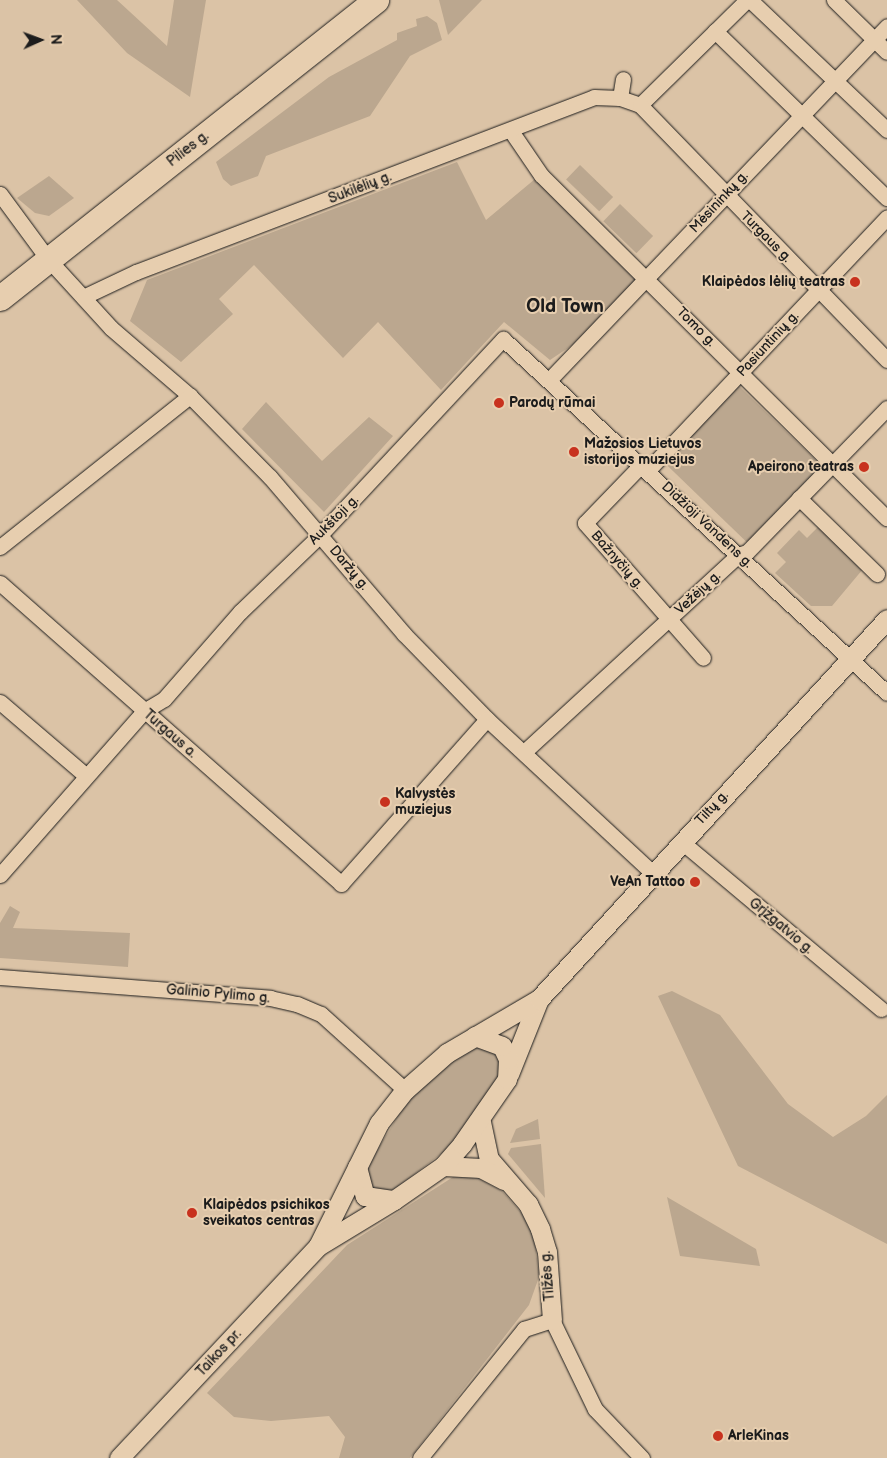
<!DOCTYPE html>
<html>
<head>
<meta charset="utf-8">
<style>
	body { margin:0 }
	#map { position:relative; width:887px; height:1458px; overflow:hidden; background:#dbc3a6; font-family:"Balsamiq Sans",sans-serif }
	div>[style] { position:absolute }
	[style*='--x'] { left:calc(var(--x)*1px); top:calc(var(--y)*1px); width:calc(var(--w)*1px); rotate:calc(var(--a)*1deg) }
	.green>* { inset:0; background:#bba78f; transform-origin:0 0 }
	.roads { filter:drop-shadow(0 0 1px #1c1c1c) drop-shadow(0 0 1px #1c1c1c) }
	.minor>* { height:15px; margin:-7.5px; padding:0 7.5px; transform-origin:7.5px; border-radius:7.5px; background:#e7ceaf }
	.tertiary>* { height:19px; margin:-9.5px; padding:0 9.5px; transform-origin:9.5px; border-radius:9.5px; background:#e7ceaf }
	.primary>* { height:25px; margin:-12.5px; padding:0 12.5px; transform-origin:12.5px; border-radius:12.5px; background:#e7ceaf }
	.dots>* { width:14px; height:14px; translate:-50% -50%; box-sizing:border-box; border:2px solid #e7ceaf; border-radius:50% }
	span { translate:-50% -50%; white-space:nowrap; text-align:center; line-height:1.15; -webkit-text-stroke:4px #e7ceaf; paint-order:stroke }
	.street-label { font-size:14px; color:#1c1c1c }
	.poi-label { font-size:14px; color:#1c1c1c; font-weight:700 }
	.right { translate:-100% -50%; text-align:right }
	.left { translate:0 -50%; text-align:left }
	.district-label { font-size:19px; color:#1c1c1c; font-weight:700 }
	.north { position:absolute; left:15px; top:15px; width:50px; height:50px; -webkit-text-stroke:4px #e7ceaf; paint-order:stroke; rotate:88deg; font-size:14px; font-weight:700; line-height:20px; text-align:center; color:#1c1c1c }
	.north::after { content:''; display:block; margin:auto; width:18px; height:22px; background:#1c1c1c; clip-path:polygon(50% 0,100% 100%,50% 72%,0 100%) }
</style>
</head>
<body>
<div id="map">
	<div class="green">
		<div style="clip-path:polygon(77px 0,117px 0,167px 46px,174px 0,206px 0,190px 97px,127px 53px)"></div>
		<div style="clip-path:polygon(439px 0,482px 0,448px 35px)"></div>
		<div style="clip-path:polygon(427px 16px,437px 23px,442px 40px,410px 56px,370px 116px,266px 156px,258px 176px,231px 186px,223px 179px,216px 162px,329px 77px,397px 40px,397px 33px,417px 26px,416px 19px)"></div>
		<div style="clip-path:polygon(457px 162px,486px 220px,535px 179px,636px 280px,577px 342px,550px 360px,504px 322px,441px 390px,378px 322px,343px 358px,254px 265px,219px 299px,233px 314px,181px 362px,130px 321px,147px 280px)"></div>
		<div style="left:580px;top:165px;width:46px;height:20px;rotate:44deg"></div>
		<div style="clip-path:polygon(49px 176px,74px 198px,49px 216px,35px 213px,17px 198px)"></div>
		<div style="left:620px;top:204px;width:46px;height:24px;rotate:44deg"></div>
		<div style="left:739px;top:386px;width:115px;height:107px;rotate:44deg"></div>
		<div style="clip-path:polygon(266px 402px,322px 461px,369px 417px,393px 436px,324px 512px,242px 429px)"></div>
		<div style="clip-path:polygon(820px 525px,863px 569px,832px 606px,811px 606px,775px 573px,786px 562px,777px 553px,799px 530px,807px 538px)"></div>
		<div style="clip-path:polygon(10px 906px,20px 912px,13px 928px,130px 933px,128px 967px,0 958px,0 923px)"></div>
		<div style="clip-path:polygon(672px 991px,720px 1015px,788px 1104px,833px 1137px,866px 1116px,887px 1095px,887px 1244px,738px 1166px,658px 996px)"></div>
		<div style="clip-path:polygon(479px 1045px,500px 1054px,501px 1071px,478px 1112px,446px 1150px,395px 1189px,383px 1192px,371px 1187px,365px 1170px,409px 1098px,441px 1069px)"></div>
		<div style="clip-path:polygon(538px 1119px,540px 1139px,510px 1143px,516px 1129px)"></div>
		<div style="clip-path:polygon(541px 1144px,545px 1198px,508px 1154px,511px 1148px)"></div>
		<div style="clip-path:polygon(470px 1174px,502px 1191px,526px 1218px,534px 1233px,539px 1277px,529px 1305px,410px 1458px,339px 1458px,345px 1437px,329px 1416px,271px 1421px,234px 1417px,207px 1393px,347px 1245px,453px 1177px)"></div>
		<div style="clip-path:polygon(667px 1197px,756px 1249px,760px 1266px,680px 1256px)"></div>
	</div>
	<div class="roads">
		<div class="minor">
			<div style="--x:750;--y:0;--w:189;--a:43.5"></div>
			<div style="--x:834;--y:0;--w:74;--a:44.5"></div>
			<div style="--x:715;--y:31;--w:240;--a:44.2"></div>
			<div style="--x:620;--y:98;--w:19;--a:-81"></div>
			<div style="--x:640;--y:105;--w:150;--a:-44.5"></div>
			<div style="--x:511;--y:131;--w:53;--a:55.7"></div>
			<div style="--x:541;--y:175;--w:487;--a:44.8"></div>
			<div style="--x:0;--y:194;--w:81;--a:53.6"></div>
			<div style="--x:48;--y:259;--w:93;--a:47.6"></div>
			<div style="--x:111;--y:328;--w:104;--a:40.7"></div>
			<div style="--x:190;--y:396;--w:114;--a:45.4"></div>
			<div style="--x:270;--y:477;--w:206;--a:49.5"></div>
			<div style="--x:404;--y:634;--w:119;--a:45.7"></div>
			<div style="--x:487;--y:719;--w:226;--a:42.9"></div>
			<div style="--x:83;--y:297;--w:59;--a:-25.3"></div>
			<div style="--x:136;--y:272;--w:490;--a:-20.9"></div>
			<div style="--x:594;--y:97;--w:26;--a:2"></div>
			<div style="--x:620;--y:98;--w:21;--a:19"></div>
			<div style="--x:640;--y:105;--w:355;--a:45.9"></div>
			<div style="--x:550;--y:379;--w:488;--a:-46.3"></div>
			<div style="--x:642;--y:464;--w:82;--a:134"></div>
			<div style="--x:585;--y:523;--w:179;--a:48.8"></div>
			<div style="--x:648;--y:470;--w:348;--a:-46.6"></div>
			<div style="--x:799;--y:498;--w:109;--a:44.3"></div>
			<div style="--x:0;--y:547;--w:243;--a:-38.5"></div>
			<div style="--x:0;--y:583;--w:455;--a:41.4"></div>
			<div style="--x:341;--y:884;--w:220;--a:-48.5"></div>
			<div style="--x:0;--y:702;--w:111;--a:40.6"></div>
			<div style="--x:524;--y:752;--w:291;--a:-42.6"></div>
			<div style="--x:738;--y:555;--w:9;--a:-18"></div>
			<div style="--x:747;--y:552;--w:201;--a:-45.8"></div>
			<div style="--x:682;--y:842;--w:260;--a:40"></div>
			<div style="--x:0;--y:875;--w:218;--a:-48.7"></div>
			<div style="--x:144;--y:711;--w:23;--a:-31"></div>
			<div style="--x:164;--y:699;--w:116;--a:-48.9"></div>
			<div style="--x:240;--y:612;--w:112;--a:-43.9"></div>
			<div style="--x:321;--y:534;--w:267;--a:-47"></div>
			<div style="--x:503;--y:339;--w:522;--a:42.67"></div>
			<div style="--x:0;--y:977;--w:271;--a:4.4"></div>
			<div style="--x:270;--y:998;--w:28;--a:13"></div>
			<div style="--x:297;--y:1004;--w:26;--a:23"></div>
			<div style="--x:321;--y:1014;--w:113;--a:42.1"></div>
			<div style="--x:420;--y:1458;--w:166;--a:-51.1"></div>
			<div style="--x:524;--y:1329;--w:29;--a:-18"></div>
			<div style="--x:552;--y:1320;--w:99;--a:64.2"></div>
			<div style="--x:595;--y:1409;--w:68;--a:46.2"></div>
		</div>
		<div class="tertiary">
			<div style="--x:509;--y:1074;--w:81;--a:-68.2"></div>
			<div style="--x:481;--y:1122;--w:38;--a:78"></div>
			<div style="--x:489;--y:1159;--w:60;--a:49.1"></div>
			<div style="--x:528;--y:1204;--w:28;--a:64"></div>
			<div style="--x:540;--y:1229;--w:24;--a:73"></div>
			<div style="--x:547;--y:1252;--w:68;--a:85.8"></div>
			<div style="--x:443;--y:1166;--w:38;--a:3"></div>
			<div style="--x:481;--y:1168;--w:26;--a:28"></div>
			<div style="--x:357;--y:1167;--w:30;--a:75"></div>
			<div style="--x:365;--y:1196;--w:29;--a:8"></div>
			<div style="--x:318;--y:1246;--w:137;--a:-63.6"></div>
			<div style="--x:379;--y:1123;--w:42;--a:-51.8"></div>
			<div style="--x:405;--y:1090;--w:56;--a:-41.4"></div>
			<div style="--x:447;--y:1053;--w:107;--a:-30.4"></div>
			<div style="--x:539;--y:999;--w:515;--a:-47.52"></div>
			<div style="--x:119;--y:1458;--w:291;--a:-46.8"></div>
			<div style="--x:318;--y:1246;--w:89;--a:-31.2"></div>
			<div style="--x:394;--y:1200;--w:60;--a:-34.8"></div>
			<div style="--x:443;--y:1166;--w:29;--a:-49"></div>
			<div style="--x:462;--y:1144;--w:79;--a:-55.3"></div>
			<div style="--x:507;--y:1079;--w:20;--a:-87"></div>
			<div style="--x:508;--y:1059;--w:14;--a:-115"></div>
			<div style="--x:502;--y:1046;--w:29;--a:-160"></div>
		</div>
		<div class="primary">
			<div style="--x:0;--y:298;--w:480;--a:-38.4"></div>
		</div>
	</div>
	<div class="dots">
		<div style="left:855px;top:282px;background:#c8321e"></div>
		<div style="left:499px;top:403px;background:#c8321e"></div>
		<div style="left:574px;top:452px;background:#c8321e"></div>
		<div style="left:864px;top:467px;background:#c8321e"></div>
		<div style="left:385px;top:802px;background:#c8321e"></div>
		<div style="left:695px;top:882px;background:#c8321e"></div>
		<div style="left:192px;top:1213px;background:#c8321e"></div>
		<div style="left:718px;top:1436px;background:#c8321e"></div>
	</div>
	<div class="street-label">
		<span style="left:188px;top:149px;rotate:-38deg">Pilies g.</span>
		<span style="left:360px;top:188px;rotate:-21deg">Sukilėlių g.</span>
		<span style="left:719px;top:202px;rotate:-47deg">Mėsininkų g.</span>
		<span style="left:766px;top:237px;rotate:45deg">Turgaus g.</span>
		<span style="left:696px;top:327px;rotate:45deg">Tomo g.</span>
		<span style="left:768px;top:344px;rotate:-47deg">Pasiuntinių g.</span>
		<span style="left:334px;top:520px;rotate:-45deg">Aukštoji g.</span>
		<span style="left:707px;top:525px;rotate:43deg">Didžioji Vandens g.</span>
		<span style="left:617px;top:560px;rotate:49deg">Bažnyčių g.</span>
		<span style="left:349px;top:568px;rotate:50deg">Daržų g.</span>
		<span style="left:698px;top:593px;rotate:-43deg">Vežėjų g.</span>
		<span style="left:170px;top:734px;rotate:41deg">Turgaus a.</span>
		<span style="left:712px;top:808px;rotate:-47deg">Tiltų g.</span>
		<span style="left:781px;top:926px;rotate:40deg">Grįžgatvio g.</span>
		<span style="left:218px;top:994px;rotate:5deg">Galinio Pylimo g.</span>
		<span style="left:548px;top:1276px;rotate:-95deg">Tilžės g.</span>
		<span style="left:219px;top:1353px;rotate:-47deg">Taikos pr.</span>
	</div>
	<div class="poi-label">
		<span class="right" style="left:845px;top:282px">Klaipėdos lėlių teatras</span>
		<span class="left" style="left:509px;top:403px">Parodų rūmai</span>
		<span class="left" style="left:584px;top:452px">Mažosios Lietuvos<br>istorijos muziejus</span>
		<span class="right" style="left:854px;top:467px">Apeirono teatras</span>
		<span class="left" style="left:395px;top:802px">Kalvystės<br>muziejus</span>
		<span class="right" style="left:685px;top:882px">VeAn Tattoo</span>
		<span class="left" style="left:203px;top:1213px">Klaipėdos psichikos<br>sveikatos centras</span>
		<span class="left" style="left:728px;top:1436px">ArleKinas</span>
	</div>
	<div class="district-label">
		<span style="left:565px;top:307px">Old Town</span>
	</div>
	<div class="north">N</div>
</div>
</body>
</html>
